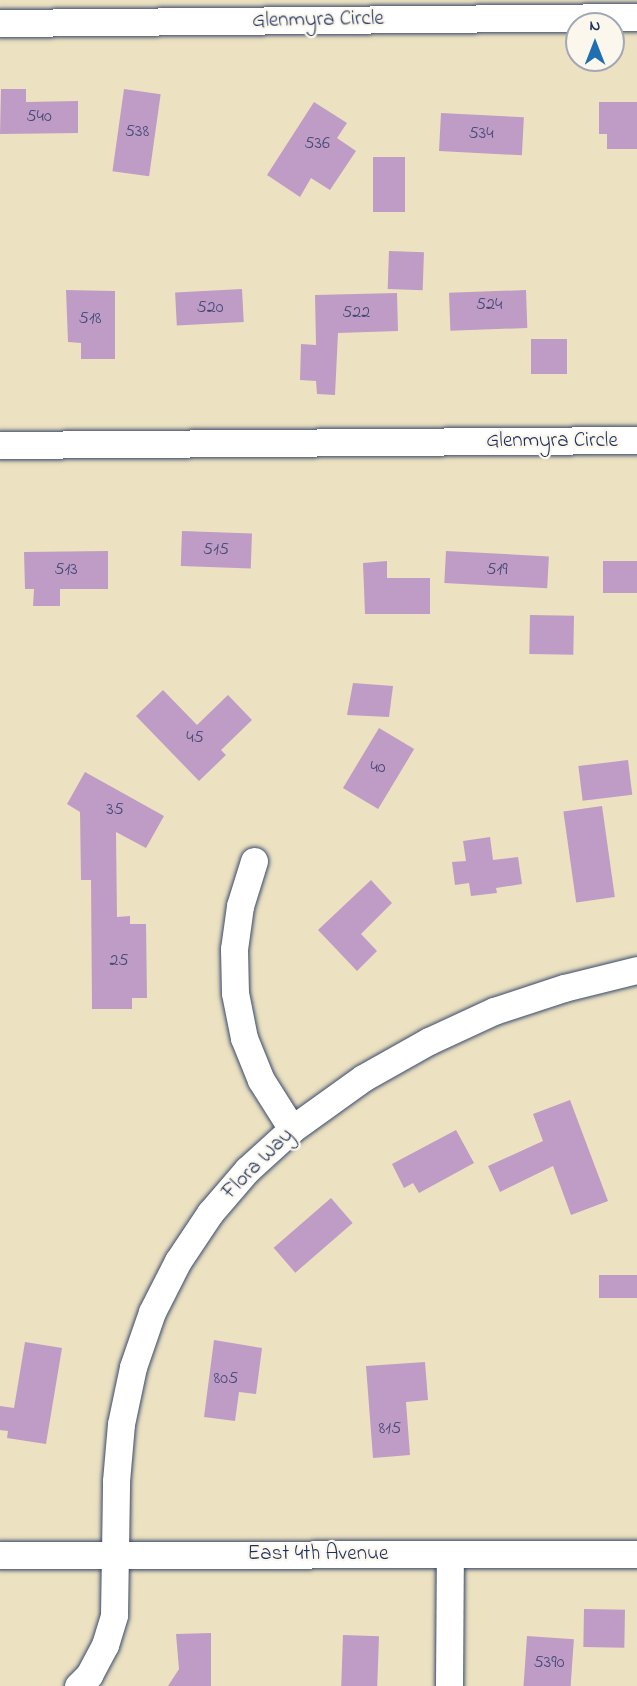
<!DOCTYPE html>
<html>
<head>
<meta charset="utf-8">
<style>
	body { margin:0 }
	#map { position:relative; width:637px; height:1686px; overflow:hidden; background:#ece2c1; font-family:"Indie Flower",sans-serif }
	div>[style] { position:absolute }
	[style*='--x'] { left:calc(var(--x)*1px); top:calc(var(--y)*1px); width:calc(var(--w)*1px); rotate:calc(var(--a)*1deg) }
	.building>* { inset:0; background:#bf9cc5; transform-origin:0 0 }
	.roads { filter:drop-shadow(0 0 2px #3a4a6d) drop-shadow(0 0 2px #3a4a6d) }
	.street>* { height:27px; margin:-13.5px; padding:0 13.5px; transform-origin:13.5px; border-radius:13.5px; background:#fff }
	span { translate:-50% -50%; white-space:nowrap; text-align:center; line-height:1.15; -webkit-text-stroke:4.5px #fbf7ec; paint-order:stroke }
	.number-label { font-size:18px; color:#444a78 }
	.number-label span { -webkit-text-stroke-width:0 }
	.street-label { font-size:21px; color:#1b2f5e }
	.north { position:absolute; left:565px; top:12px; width:60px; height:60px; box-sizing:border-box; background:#fbf7ec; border:2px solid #a1a7b3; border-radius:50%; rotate:0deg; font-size:16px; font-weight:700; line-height:24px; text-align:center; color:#1b2f5e }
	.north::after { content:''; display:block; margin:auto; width:21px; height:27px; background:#1f6fb2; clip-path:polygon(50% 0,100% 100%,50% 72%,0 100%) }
</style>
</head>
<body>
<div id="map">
	<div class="building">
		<div style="clip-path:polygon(1px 89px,26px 89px,26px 102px,78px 101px,78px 133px,0 134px)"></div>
		<div style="left:124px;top:89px;width:37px;height:83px;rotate:8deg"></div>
		<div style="clip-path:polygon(314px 102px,347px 123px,337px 138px,356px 151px,330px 190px,311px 178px,300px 197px,267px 175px)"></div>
		<div style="clip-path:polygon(599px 102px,637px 102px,637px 149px,607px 149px,607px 134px,599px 134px)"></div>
		<div style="left:441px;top:113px;width:83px;height:38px;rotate:3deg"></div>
		<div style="left:373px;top:157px;width:32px;height:55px"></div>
		<div style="left:389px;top:251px;width:35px;height:38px;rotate:2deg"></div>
		<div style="left:242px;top:289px;width:33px;height:67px;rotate:87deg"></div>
		<div style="clip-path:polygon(66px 290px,115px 291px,115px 359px,81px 359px,81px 343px,68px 342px)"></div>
		<div style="left:526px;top:290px;width:38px;height:77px;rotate:88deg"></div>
		<div style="clip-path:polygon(397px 293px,398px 331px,338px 333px,335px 395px,317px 394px,316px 381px,300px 380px,301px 344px,316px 345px,315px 295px)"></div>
		<div style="left:531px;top:339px;width:36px;height:35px"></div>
		<div style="left:182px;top:531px;width:70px;height:35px;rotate:2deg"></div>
		<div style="clip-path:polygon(108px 551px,108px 589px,60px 589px,60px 606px,33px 606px,34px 589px,25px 589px,24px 552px)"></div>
		<div style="left:446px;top:551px;width:103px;height:32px;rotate:3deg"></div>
		<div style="clip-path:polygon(387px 561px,387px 578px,430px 578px,430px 614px,365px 614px,363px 563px)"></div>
		<div style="left:637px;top:561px;width:32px;height:34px;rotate:90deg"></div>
		<div style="left:530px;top:615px;width:44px;height:39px;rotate:1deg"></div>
		<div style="clip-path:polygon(353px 683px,393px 686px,389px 717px,347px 715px)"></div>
		<div style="clip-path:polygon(163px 690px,197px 725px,228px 695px,252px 720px,221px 750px,226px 755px,199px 781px,136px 716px)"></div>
		<div style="left:379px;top:728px;width:41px;height:70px;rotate:31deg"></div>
		<div style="left:628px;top:760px;width:35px;height:50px;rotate:83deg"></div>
		<div style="clip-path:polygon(85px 772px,164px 816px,146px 848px,116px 832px,117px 917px,130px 916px,130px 924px,146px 924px,147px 998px,132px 998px,132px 1009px,92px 1009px,91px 880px,81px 880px,80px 812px,67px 804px)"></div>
		<div style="left:602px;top:806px;width:92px;height:39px;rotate:82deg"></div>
		<div style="clip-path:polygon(490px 837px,493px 860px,518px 857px,522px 884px,496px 888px,497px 893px,471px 896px,469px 883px,455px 885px,452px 862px,466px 861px,463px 841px)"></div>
		<div style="clip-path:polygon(371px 880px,392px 903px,361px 934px,377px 951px,357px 971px,318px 930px)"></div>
		<div style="clip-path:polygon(570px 1100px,608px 1201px,571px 1215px,553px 1166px,500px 1192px,488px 1166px,543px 1141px,533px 1114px)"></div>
		<div style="clip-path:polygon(456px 1130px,474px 1163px,419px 1193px,413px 1183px,404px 1188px,392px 1164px)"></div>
		<div style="left:331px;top:1198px;width:33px;height:76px;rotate:49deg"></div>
		<div style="left:599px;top:1275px;width:38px;height:23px"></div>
		<div style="clip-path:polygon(214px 1340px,262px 1348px,256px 1394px,239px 1392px,235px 1421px,204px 1417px)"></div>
		<div style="clip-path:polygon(25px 1342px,62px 1348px,46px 1444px,7px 1438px,8px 1431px,0 1430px,0 1406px,14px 1408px)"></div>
		<div style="clip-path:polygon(425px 1362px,428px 1400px,406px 1402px,410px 1455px,373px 1458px,366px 1366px)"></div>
		<div style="left:584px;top:1609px;width:41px;height:38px;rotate:1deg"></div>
		<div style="clip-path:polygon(211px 1633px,211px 1686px,168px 1686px,179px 1669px,176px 1634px)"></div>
		<div style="left:343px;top:1635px;width:36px;height:51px;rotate:2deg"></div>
		<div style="left:527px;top:1636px;width:47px;height:50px;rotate:4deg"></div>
	</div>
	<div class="roads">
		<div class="street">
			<div style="--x:0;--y:23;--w:637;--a:-0.54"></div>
			<div style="--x:0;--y:445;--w:637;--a:-0.45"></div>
			<div style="--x:254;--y:861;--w:47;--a:107.3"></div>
			<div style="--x:240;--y:906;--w:43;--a:97.9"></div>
			<div style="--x:234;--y:949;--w:44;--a:88.7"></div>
			<div style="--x:235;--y:993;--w:46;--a:78.7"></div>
			<div style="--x:244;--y:1038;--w:45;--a:68"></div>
			<div style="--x:261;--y:1080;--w:58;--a:57.7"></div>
			<div style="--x:0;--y:1555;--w:637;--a:-0.09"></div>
			<div style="--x:78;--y:1686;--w:16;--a:-45"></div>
			<div style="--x:89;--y:1675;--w:34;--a:-62"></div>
			<div style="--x:105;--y:1645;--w:31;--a:-73"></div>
			<div style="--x:114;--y:1615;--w:134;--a:-89.1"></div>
			<div style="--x:116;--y:1481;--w:57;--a:-85"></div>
			<div style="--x:121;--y:1424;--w:58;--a:-78.1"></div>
			<div style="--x:133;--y:1367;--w:58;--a:-70.9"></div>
			<div style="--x:152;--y:1312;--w:57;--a:-63"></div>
			<div style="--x:178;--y:1261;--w:58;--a:-56.3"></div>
			<div style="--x:210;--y:1213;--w:57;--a:-49.3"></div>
			<div style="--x:247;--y:1170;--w:61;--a:-42.3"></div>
			<div style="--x:292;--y:1129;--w:87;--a:-35.7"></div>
			<div style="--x:363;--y:1078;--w:76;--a:-29.3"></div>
			<div style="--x:429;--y:1041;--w:72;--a:-24.8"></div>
			<div style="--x:494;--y:1011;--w:74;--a:-18.2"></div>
			<div style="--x:564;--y:988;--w:75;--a:-13.9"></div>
			<div style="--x:449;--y:1686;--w:132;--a:-89.6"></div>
		</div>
	</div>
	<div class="number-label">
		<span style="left:39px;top:117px">540</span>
		<span style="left:137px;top:132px">538</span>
		<span style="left:481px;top:134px">534</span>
		<span style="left:317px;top:144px">536</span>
		<span style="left:489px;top:305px">524</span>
		<span style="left:210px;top:308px">520</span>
		<span style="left:356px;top:313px">522</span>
		<span style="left:90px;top:319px">518</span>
		<span style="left:216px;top:550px">515</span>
		<span style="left:66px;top:570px">513</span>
		<span style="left:497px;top:570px">519</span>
		<span style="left:195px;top:738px">45</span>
		<span style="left:378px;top:768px">40</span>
		<span style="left:115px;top:810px">35</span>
		<span style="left:119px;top:961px">25</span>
		<span style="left:226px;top:1379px">805</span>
		<span style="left:390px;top:1429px">815</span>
		<span style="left:549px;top:1663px">5390</span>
	</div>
	<div class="street-label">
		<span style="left:318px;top:20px;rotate:-1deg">Glenmyra Circle</span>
		<span style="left:552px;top:441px">Glenmyra Circle</span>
		<span style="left:258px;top:1164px;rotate:-45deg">Flora Way</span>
		<span style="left:318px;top:1554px">East 4th Avenue</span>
	</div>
	<div class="north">N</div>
</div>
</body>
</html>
